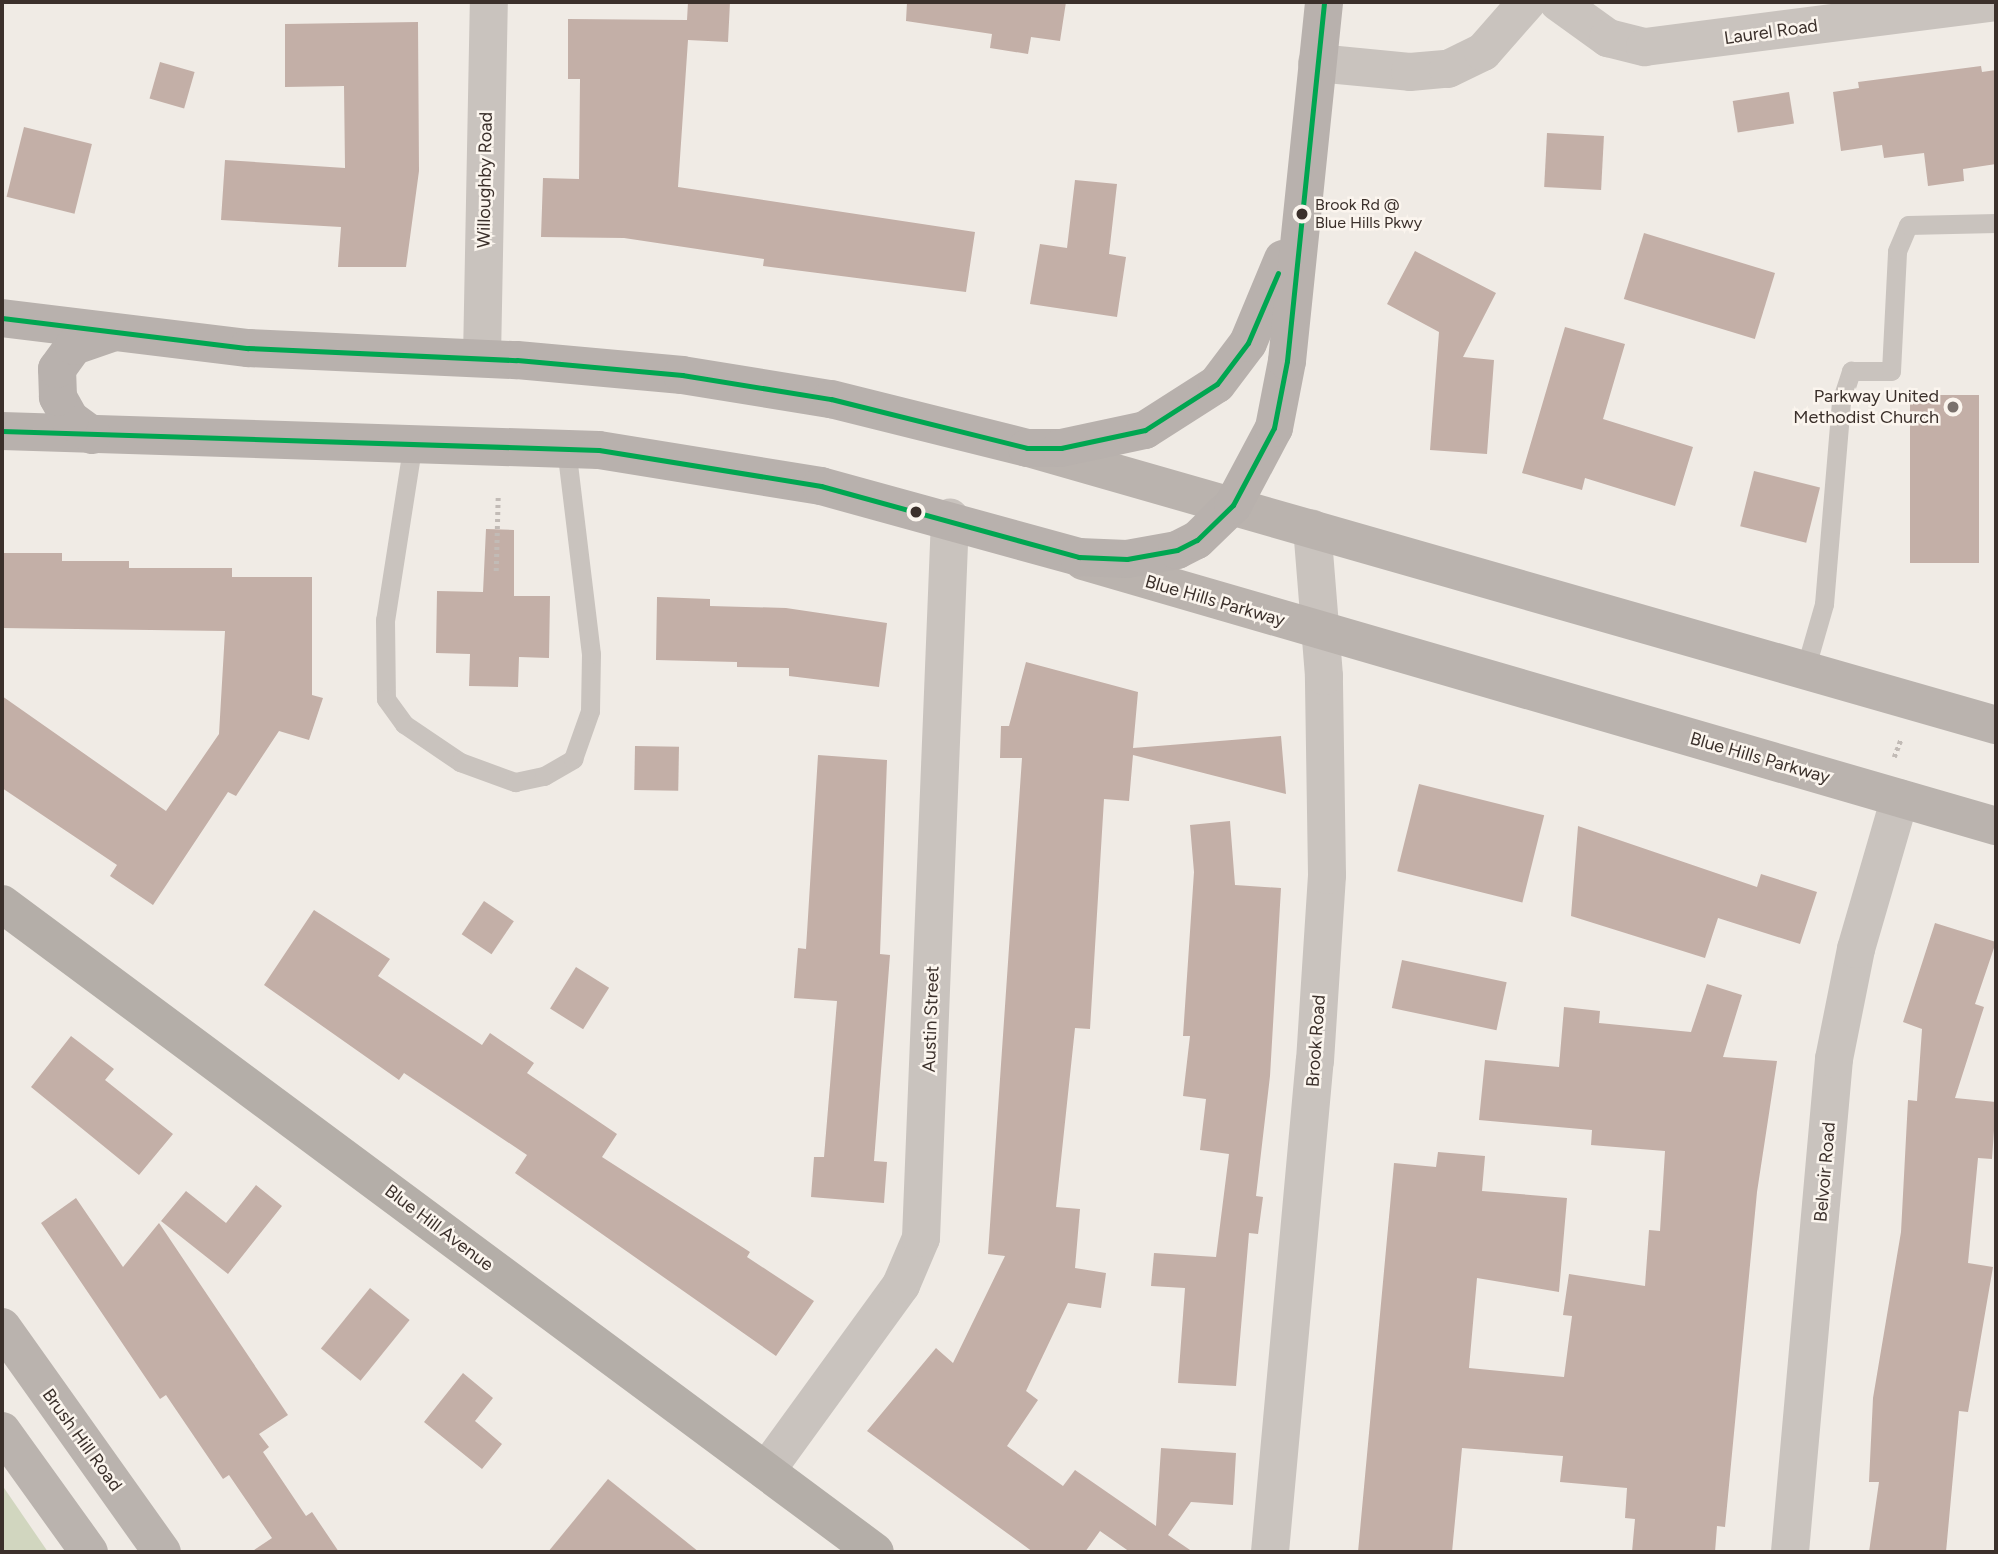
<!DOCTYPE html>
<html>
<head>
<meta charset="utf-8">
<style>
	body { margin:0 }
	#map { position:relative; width:1998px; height:1554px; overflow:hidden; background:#f0ebe5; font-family:Figtree,sans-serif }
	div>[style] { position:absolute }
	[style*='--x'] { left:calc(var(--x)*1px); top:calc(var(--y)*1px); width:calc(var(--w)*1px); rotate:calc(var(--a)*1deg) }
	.green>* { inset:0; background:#d1d6bf }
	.building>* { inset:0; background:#c3afa7; transform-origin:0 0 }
	.path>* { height:4.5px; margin-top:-2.25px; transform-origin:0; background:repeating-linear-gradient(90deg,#c2bbb6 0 3.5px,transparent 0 7px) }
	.service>* { height:19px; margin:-9.5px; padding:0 9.5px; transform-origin:9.5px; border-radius:9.5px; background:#c9c3be }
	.minor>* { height:38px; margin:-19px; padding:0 19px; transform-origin:19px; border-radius:19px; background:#c9c3be }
	.tertiary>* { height:38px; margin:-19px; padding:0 19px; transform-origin:19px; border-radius:19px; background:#c9c3be }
	.secondary>* { height:38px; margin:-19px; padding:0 19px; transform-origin:19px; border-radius:19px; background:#bab3ae }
	.primary>* { height:38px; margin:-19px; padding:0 19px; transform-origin:19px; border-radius:19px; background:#b8b1ad }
	.trunk>* { height:38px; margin:-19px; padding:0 19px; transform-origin:19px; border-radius:19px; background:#b4aea8 }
	.bus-1>* { height:5px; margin:-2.5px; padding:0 2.5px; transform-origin:2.5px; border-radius:2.5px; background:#00a651 }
	.dots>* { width:19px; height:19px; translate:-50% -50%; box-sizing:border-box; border:4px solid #fbf5ee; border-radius:50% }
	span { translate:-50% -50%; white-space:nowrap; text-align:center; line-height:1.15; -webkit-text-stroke:5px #fbf5ee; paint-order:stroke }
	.bus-label { font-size:16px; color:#3b302b }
	.left { translate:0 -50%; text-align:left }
	.street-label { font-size:18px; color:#3b302b }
	.poi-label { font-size:18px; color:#3b302b }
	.right { translate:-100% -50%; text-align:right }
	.frame { position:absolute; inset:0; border:4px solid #3b302b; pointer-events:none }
</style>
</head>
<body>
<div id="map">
	<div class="green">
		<div style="clip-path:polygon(2px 1485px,48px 1552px,2px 1552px)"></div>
	</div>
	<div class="building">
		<div style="clip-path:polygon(688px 2px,730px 2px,728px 42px,688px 40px,678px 187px,975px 232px,966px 292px,763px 266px,764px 259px,624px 238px,541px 237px,543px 178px,579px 179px,580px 79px,568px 79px,568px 19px,687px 20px)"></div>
		<div style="clip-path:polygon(907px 2px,1066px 2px,1060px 41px,1031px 37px,1028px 54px,990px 48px,992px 34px,906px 21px)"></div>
		<div style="clip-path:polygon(418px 22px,419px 171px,406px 267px,338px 267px,341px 227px,221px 220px,225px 160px,345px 168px,344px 86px,285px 87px,285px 24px)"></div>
		<div style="left:160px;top:62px;width:36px;height:38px;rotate:16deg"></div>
		<div style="clip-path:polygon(1981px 66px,1982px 72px,1996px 70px,1996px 164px,1963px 169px,1964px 181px,1928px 186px,1924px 153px,1884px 158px,1882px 145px,1841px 151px,1833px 92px,1859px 88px,1858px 82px)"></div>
		<div style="left:1789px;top:92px;width:32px;height:57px;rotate:81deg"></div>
		<div style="left:24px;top:127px;width:70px;height:72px;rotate:14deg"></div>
		<div style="left:1547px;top:133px;width:57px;height:54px;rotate:3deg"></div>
		<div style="clip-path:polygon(1075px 180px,1117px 184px,1109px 254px,1126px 257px,1117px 317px,1030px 304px,1040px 244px,1067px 248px)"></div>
		<div style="left:1644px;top:233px;width:137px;height:69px;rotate:17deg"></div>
		<div style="clip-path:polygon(1415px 251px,1496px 293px,1463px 357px,1494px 360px,1487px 454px,1430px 450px,1439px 332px,1387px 304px)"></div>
		<div style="clip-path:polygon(1565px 327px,1625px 344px,1603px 419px,1693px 447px,1675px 506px,1585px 478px,1582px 490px,1522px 473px)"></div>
		<div style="left:1910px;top:395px;width:69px;height:168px"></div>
		<div style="left:1754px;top:471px;width:68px;height:57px;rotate:14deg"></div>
		<div style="clip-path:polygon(486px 529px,514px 530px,514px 596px,550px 596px,549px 658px,519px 657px,518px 687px,469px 686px,470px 654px,436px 653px,437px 591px,483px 592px)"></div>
		<div style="clip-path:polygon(2px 553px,62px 553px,62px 561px,129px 561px,129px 568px,232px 568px,232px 577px,312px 577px,312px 695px,323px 698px,309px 740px,279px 731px,236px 796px,228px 792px,153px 905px,110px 876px,117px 865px,2px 788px,2px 696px,166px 811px,219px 734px,225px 631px,2px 628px)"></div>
		<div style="clip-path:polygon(657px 597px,710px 599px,710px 606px,786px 608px,887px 623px,879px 687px,789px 676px,789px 668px,737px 667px,737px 662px,656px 660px)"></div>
		<div style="clip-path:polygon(1026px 662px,1138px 692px,1133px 748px,1281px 736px,1286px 794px,1133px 755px,1129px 801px,1104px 799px,1090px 1029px,1075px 1028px,1056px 1207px,1080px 1209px,1075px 1268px,1106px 1273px,1101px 1308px,1068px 1303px,1026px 1391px,1038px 1400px,1007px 1446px,1063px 1486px,1075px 1470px,1156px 1526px,1161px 1448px,1236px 1453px,1233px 1505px,1191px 1502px,1168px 1535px,1193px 1552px,1130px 1552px,1100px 1531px,1085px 1552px,1033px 1552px,867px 1431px,936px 1348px,953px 1363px,1005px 1256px,988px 1254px,1022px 758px,1000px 758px,1001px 726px,1009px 726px)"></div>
		<div style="left:635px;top:746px;width:44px;height:44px;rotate:1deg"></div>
		<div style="clip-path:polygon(818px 755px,887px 760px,880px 954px,890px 955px,874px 1161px,887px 1162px,884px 1203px,811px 1197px,814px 1157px,824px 1157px,837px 1001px,794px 998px,798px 948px,806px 949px)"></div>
		<div style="left:1419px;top:784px;width:129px;height:90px;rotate:14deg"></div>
		<div style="clip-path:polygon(1230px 821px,1235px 885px,1281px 888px,1270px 1076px,1256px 1196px,1263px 1197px,1258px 1234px,1249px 1233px,1236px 1386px,1178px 1383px,1185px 1288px,1151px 1286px,1154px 1253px,1216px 1257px,1229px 1154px,1200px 1150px,1206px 1099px,1183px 1096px,1190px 1036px,1183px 1036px,1194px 872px,1190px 825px)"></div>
		<div style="clip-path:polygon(1578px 826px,1757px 887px,1761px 874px,1817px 892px,1800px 944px,1718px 918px,1705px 958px,1571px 916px)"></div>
		<div style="left:484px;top:901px;width:36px;height:40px;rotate:34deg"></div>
		<div style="clip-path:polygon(314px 910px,390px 959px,378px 976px,482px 1045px,490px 1033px,534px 1063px,527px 1073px,617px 1134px,602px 1157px,750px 1252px,747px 1257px,814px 1301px,776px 1356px,515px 1173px,527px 1155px,404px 1073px,399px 1080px,264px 985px)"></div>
		<div style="clip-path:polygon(1935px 923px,1996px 942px,1975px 1004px,1984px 1007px,1955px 1098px,1996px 1102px,1992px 1159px,1978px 1158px,1968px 1263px,1993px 1267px,1968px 1412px,1959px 1411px,1946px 1552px,1869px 1552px,1879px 1482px,1869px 1482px,1873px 1398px,1901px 1232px,1908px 1100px,1917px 1101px,1922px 1029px,1903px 1022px)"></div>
		<div style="left:1402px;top:960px;width:107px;height:49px;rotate:12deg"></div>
		<div style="left:576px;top:967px;width:39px;height:49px;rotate:32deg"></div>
		<div style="clip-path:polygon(1707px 984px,1742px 995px,1723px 1057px,1777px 1061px,1757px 1192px,1725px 1527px,1717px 1526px,1715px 1552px,1632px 1552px,1635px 1519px,1625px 1518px,1627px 1488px,1560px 1482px,1563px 1456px,1462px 1448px,1452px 1552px,1358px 1552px,1394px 1163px,1436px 1167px,1438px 1152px,1485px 1156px,1482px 1191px,1567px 1198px,1559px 1292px,1477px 1278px,1469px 1368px,1564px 1377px,1572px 1316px,1563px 1315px,1569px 1274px,1645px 1286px,1649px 1230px,1660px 1231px,1665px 1151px,1591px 1145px,1592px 1130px,1479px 1120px,1485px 1060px,1559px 1067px,1564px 1007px,1600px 1011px,1599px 1023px,1691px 1032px)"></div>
		<div style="clip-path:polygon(71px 1036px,114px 1069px,105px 1080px,173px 1134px,139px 1175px,31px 1087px)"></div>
		<div style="clip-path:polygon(256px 1185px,282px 1206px,228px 1274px,161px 1221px,186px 1191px,226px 1223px)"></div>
		<div style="clip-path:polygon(76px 1198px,123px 1267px,159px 1223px,288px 1415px,259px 1434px,269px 1447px,263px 1452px,306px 1516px,312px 1512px,339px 1552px,251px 1552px,272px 1538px,229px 1475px,223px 1479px,166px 1395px,160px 1399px,41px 1223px)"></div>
		<div style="left:370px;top:1288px;width:51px;height:78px;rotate:39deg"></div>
		<div style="clip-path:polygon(463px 1373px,493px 1398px,475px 1421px,502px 1444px,482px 1469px,424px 1422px)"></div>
		<div style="clip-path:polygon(608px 1479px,699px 1552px,548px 1552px)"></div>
	</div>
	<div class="path">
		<div style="--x:496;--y:571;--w:74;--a:-88.5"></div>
		<div style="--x:1894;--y:757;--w:19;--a:-69"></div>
	</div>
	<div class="service">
		<div style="--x:413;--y:442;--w:180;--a:98.9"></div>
		<div style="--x:385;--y:620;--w:79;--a:89.3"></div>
		<div style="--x:386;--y:699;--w:31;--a:54"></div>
		<div style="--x:404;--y:724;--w:68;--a:34.2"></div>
		<div style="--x:460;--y:762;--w:59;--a:20"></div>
		<div style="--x:515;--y:782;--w:30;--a:-12"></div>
		<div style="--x:544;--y:776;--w:34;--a:-30"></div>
		<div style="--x:573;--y:759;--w:51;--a:-70.5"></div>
		<div style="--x:590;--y:711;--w:57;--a:-89"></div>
		<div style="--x:591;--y:654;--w:208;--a:-96.9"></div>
		<div style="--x:1805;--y:670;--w:69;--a:-73.9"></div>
		<div style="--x:1824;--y:604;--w:203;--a:-85.2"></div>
		<div style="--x:1841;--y:402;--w:33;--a:-72"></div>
		<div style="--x:1851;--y:371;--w:40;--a:0"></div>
		<div style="--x:1891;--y:371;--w:120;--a:-87.1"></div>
		<div style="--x:1897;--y:251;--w:28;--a:-67"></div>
		<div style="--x:1908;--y:225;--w:88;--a:-1.3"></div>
	</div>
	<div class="minor">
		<div style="--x:1558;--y:2;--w:62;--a:35.8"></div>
		<div style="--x:1608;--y:38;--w:38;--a:14"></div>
		<div style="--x:1645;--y:47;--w:354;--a:-7.3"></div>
		<div style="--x:482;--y:358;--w:356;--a:-88.9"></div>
		<div style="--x:766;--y:1471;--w:230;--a:-54"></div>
		<div style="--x:901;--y:1285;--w:51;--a:-66.9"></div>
		<div style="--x:921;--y:1238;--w:721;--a:-87.69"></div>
		<div style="--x:1270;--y:1552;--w:493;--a:-84.8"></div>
		<div style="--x:1315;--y:1061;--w:186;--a:-86.3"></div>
		<div style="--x:1327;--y:875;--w:199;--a:-90.9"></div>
		<div style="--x:1324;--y:676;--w:148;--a:-94.6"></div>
		<div style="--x:1790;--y:1552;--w:495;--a:-84.9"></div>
		<div style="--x:1834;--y:1059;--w:112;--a:-78.7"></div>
		<div style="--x:1856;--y:949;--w:157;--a:-73.8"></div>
	</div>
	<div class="tertiary">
		<div style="--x:1317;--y:63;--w:93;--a:5.5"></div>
		<div style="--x:1410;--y:72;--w:38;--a:-5"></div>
		<div style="--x:1448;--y:69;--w:39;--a:-26"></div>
		<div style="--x:1483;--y:52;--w:67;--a:-48.7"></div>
	</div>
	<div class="secondary">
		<div style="--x:1032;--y:449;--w:1003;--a:15.98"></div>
		<div style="--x:1083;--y:561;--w:951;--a:16.19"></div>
		<div style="--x:2;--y:1327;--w:276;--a:54.6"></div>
		<div style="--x:2;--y:1431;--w:149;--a:54.3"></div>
	</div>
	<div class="primary">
		<div style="--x:2;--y:318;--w:248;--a:7"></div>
		<div style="--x:248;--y:348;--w:269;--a:2.6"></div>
		<div style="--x:517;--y:360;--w:166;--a:5.2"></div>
		<div style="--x:682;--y:375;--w:151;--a:9.2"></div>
		<div style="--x:831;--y:399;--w:202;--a:14"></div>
		<div style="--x:1027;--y:448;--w:34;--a:0"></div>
		<div style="--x:1061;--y:448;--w:86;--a:-12.1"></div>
		<div style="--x:1145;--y:430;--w:85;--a:-32.6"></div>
		<div style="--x:1217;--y:384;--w:51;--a:-52.9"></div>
		<div style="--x:1248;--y:343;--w:91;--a:-67.4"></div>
		<div style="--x:2;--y:431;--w:597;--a:1.82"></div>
		<div style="--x:599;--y:450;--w:225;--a:9.2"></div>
		<div style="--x:821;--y:486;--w:268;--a:15.4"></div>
		<div style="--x:1079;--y:557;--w:48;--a:2.4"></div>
		<div style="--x:1127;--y:559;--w:51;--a:-10.2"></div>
		<div style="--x:1177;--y:550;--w:22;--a:-27"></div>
		<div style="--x:1197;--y:540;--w:50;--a:-44.2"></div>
		<div style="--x:1233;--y:505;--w:87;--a:-62"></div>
		<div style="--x:1274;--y:428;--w:68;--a:-79"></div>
		<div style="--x:1287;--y:361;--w:361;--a:-84.1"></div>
		<div style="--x:92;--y:435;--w:27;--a:-144"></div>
		<div style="--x:70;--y:419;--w:25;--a:-119"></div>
		<div style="--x:58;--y:397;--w:28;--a:-92"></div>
		<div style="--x:57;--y:369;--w:29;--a:-54"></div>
		<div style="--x:74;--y:346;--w:39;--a:-19"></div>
	</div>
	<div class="trunk">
		<div style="--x:2;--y:904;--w:1087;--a:36.59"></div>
	</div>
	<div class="bus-1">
		<div style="--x:2;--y:318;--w:248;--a:7"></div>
		<div style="--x:248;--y:348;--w:269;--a:2.6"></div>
		<div style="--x:517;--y:360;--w:166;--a:5.2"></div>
		<div style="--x:682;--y:375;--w:151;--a:9.2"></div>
		<div style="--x:831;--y:399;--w:202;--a:14"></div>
		<div style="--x:1027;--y:448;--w:34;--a:0"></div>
		<div style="--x:1061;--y:448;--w:86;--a:-12.1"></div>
		<div style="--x:1145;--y:430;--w:85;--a:-32.6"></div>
		<div style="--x:1217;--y:384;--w:51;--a:-52.9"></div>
		<div style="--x:1248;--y:343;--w:76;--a:-66.8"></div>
		<div style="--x:2;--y:431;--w:597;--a:1.82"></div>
		<div style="--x:599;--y:450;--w:225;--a:9.2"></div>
		<div style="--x:821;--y:486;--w:268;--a:15.4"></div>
		<div style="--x:1079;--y:557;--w:48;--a:2.4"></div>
		<div style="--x:1127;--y:559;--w:51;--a:-10.2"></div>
		<div style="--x:1177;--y:550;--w:22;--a:-27"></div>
		<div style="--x:1197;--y:540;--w:50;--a:-44.2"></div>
		<div style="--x:1233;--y:505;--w:87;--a:-62"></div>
		<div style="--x:1274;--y:428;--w:68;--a:-79"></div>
		<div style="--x:1287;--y:361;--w:361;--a:-84.1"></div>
	</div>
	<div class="dots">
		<div style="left:1302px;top:214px;background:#3b302b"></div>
		<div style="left:1953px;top:407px;background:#7a716c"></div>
		<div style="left:916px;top:512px;background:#3b302b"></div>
	</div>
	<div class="bus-label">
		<span class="left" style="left:1315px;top:214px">Brook Rd @<br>Blue Hills Pkwy</span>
	</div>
	<div class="street-label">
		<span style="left:1771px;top:32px;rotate:-8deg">Laurel Road</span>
		<span style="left:485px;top:180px;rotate:-89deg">Willoughby Road</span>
		<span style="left:1215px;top:601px;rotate:16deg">Blue Hills Parkway</span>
		<span style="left:1760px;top:758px;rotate:16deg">Blue Hills Parkway</span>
		<span style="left:931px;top:1019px;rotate:-88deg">Austin Street</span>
		<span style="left:1316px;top:1041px;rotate:-86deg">Brook Road</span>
		<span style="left:1825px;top:1172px;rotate:-85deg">Belvoir Road</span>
		<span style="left:439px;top:1228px;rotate:37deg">Blue Hill Avenue</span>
		<span style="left:82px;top:1440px;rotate:54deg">Brush Hill Road</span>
	</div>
	<div class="poi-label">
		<span class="right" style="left:1939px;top:407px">Parkway United<br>Methodist Church</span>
	</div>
	<div class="frame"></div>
</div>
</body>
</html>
